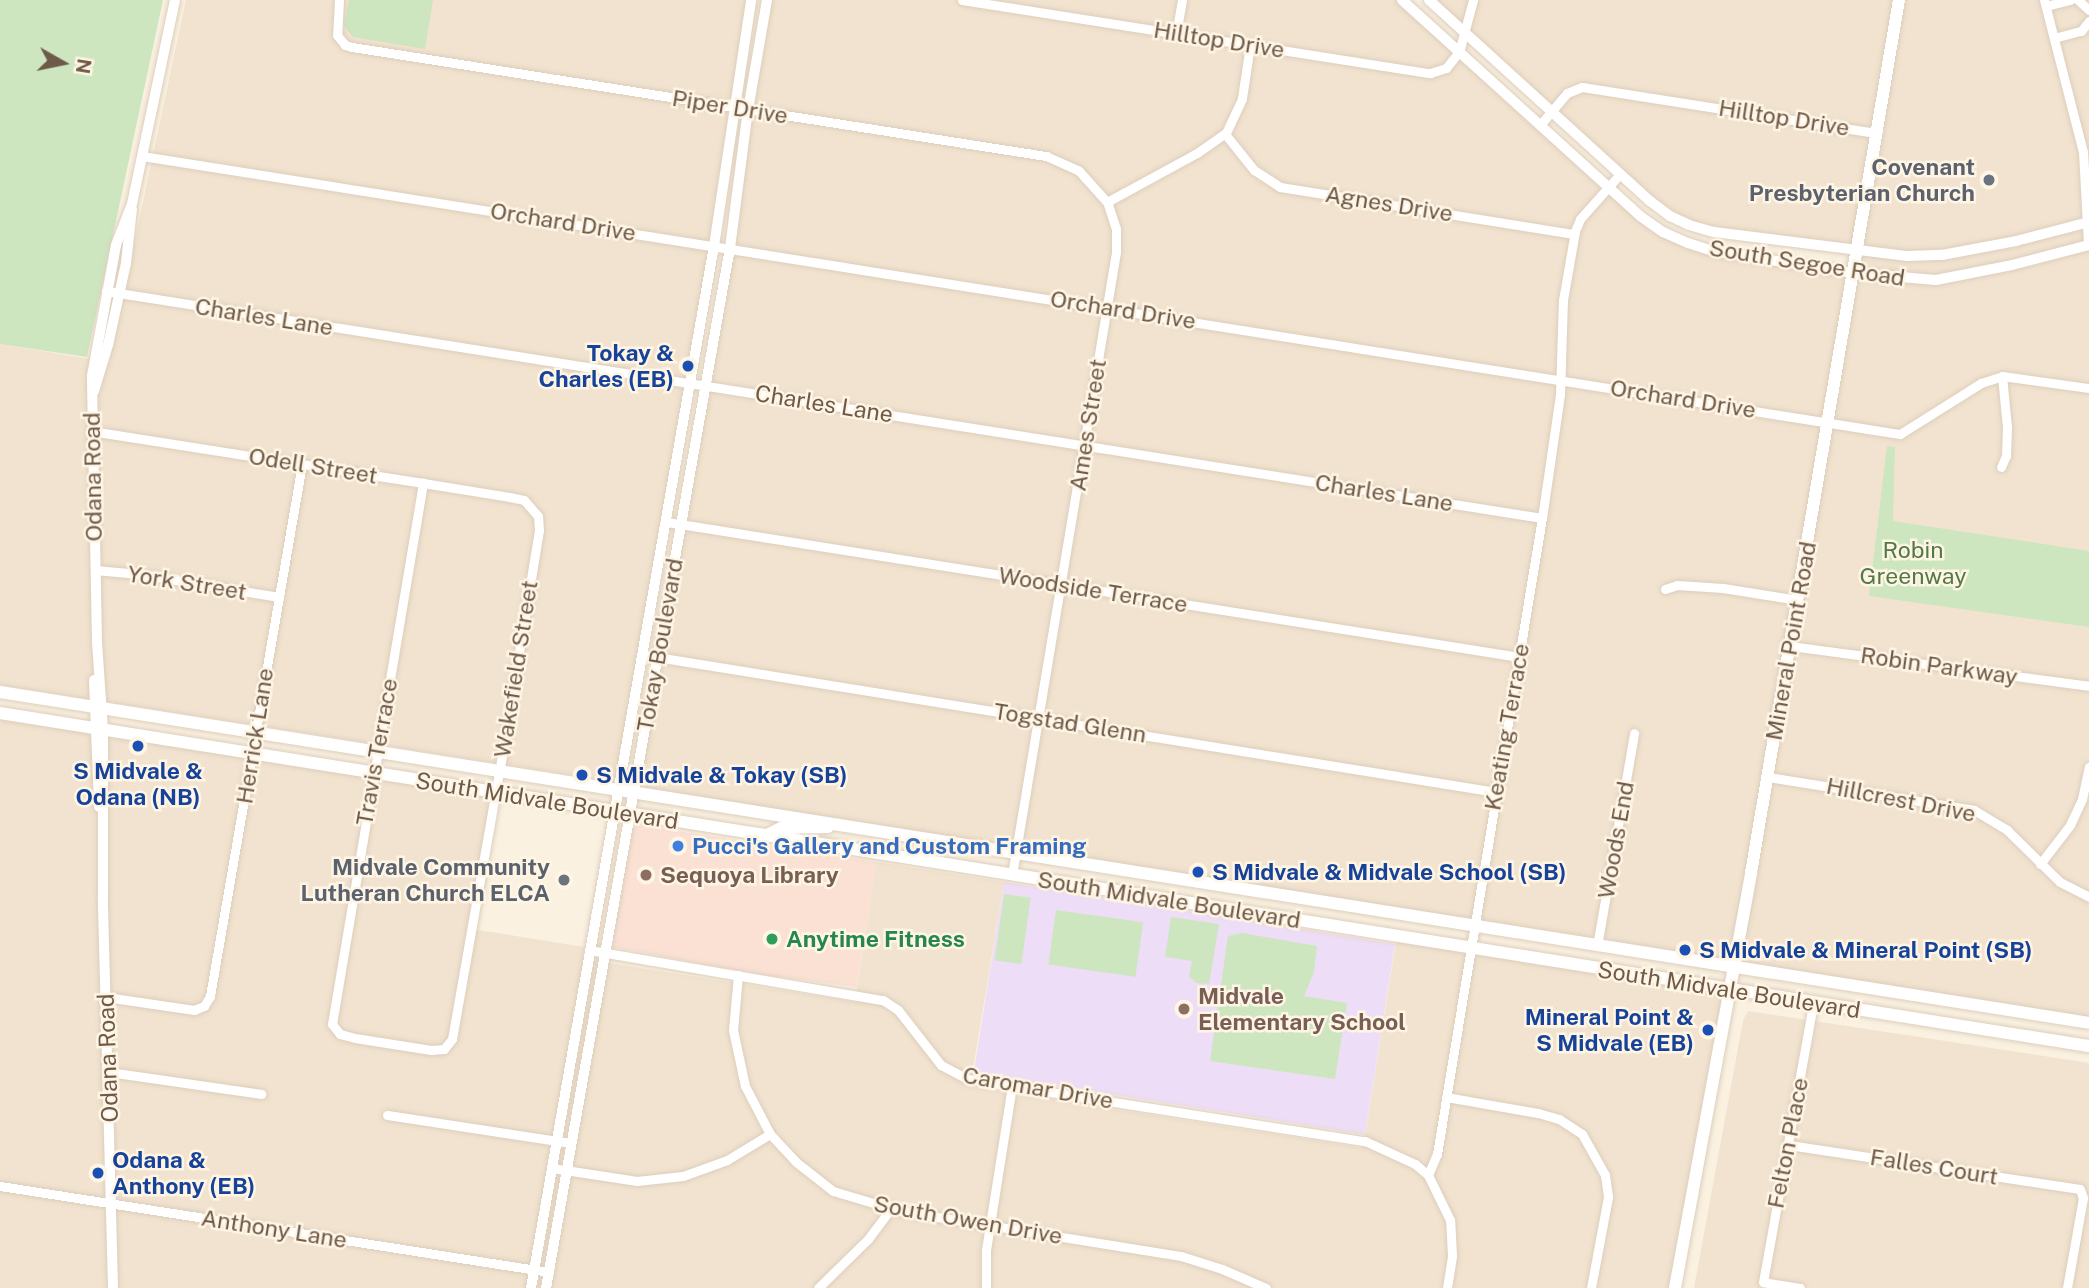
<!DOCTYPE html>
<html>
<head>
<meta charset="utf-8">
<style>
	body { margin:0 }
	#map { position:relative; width:2089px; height:1288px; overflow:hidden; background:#faf1e0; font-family:"Public Sans",sans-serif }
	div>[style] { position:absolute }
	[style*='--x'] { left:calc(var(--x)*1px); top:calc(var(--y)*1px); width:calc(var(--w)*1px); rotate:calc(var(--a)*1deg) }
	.residential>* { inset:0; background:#f1e3cf }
	.commercial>* { inset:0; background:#fae1d4 }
	.education>* { inset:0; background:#eeddf6; transform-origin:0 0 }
	.green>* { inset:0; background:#cde6c0; transform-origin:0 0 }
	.roads { filter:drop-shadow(0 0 2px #ddcebd) drop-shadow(0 0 2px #ddcebd) }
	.minor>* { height:9px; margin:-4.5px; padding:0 4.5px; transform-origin:4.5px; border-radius:4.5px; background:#fff }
	.tertiary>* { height:10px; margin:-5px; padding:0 5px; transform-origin:5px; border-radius:5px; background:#fff }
	.secondary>* { height:12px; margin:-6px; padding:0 6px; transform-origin:6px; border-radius:6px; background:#fff }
	.dots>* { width:19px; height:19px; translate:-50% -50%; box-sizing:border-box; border:4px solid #fef5e5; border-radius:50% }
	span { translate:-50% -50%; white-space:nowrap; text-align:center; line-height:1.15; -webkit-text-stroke:5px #fef5e5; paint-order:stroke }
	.street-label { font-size:23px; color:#6f5949 }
	.worship-label { font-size:23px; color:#5b616d; font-weight:700 }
	.right { translate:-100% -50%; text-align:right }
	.transit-label { font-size:23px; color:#164399; font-weight:700 }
	.left { translate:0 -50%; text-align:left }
	.park-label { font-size:23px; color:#527a45 }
	.shop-label { font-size:23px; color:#366cbe; font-weight:700 }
	.education-label { font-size:23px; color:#785e54; font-weight:700 }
	.leisure-label { font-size:23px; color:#27864d; font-weight:700 }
	.north { position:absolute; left:28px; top:28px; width:70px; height:70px; -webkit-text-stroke:5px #fef5e5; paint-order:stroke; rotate:99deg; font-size:19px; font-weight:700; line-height:28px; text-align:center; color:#6f5949 }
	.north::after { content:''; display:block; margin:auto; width:24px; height:32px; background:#6f5949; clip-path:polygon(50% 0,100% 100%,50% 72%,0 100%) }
</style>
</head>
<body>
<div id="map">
	<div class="residential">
		<div style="clip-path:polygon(186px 0,746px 0,700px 304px,616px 776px,611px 781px,0 685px,0 344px,109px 362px)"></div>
		<div style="clip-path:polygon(767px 0,1402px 0,1639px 216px,1688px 243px,1854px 273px,1858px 250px,1714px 232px,1670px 216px,1429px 0,2089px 0,2089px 1023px,633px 794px)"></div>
		<div style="clip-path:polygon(0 713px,496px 792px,472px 929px,584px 947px,583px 959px,855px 1002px,876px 862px,1004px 882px,970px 1087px,1363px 1148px,1397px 936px,1730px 989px,1674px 1288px,0 1288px)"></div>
		<div style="clip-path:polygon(1748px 1011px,2089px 1063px,2089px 1288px,1694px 1288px,1743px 1021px)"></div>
	</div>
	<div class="commercial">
		<div style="clip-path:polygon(638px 825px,876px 862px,857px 987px,751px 973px,613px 947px,611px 943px,633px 828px)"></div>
	</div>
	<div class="education">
		<div style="left:1004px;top:882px;width:396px;height:193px;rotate:9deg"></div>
	</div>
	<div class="green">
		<div style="clip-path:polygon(0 0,163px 0,87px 357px,0 344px)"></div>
		<div style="clip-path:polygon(349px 0,433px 0,425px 49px,353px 37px,344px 26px)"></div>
		<div style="clip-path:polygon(1887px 446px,1895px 447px,1893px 521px,2089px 551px,2089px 627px,1869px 596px)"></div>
		<div style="left:1004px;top:894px;width:27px;height:67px;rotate:8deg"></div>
		<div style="left:1056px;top:910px;width:88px;height:55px;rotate:8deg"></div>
		<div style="clip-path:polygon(1171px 917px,1219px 924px,1209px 984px,1196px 983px,1189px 976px,1192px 961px,1165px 957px)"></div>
		<div style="clip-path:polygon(1242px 933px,1317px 946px,1314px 972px,1304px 996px,1347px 1003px,1335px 1079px,1210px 1061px,1228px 936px)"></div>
	</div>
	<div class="roads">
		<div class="minor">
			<div style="--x:339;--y:0;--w:35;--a:93"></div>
			<div style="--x:337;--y:35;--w:13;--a:51"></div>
			<div style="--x:345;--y:45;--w:7;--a:16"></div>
			<div style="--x:352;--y:47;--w:703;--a:8.93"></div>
			<div style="--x:1046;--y:156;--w:36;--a:24"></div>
			<div style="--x:1079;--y:171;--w:42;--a:47.9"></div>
			<div style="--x:962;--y:0;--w:474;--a:8.9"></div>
			<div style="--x:1430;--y:73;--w:17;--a:-17"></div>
			<div style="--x:1446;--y:68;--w:21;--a:-51"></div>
			<div style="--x:1459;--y:52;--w:54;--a:-74.9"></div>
			<div style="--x:2044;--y:0;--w:157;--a:75.6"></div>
			<div style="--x:2083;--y:152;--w:93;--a:86.9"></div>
			<div style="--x:2078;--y:0;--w:15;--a:42"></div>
			<div style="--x:2046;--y:6;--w:25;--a:-14"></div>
			<div style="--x:1176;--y:34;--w:35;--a:-80"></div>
			<div style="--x:2054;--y:38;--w:28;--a:-15"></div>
			<div style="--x:2081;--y:31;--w:13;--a:-51"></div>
			<div style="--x:1540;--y:125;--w:42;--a:-49.8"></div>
			<div style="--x:1567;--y:93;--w:16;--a:-22"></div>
			<div style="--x:1582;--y:87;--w:299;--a:8.9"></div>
			<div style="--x:1225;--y:134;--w:46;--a:51.1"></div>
			<div style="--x:1254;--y:170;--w:31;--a:33"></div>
			<div style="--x:1280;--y:187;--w:298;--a:9.1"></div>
			<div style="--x:142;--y:156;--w:1780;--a:8.99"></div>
			<div style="--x:1900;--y:434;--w:96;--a:-32.2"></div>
			<div style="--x:1981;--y:383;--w:22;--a:-18"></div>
			<div style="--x:2002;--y:376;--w:88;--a:7.9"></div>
			<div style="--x:106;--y:291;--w:1454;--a:8.98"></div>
			<div style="--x:91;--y:431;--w:336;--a:8.9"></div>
			<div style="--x:423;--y:483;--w:87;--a:9.2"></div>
			<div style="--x:509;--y:497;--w:15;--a:11"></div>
			<div style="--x:524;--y:500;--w:21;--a:49"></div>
			<div style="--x:538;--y:516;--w:14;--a:86"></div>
			<div style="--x:539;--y:530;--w:234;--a:99.3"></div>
			<div style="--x:501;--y:761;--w:282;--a:100"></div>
			<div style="--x:452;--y:1039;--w:13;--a:129"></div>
			<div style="--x:444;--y:1049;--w:13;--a:176"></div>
			<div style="--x:431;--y:1050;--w:77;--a:-171"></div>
			<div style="--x:355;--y:1038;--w:16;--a:-165"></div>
			<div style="--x:340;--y:1034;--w:13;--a:-129"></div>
			<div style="--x:332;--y:1024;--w:549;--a:-80.45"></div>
			<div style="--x:2001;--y:467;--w:12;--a:-66"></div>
			<div style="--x:2006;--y:456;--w:29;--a:-88"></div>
			<div style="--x:2007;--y:427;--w:51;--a:-95.6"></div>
			<div style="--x:667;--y:522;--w:863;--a:9"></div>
			<div style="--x:95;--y:570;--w:44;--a:5.2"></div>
			<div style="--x:139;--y:574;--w:142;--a:9.3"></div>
			<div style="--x:1665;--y:589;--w:13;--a:-18"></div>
			<div style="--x:1677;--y:585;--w:46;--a:3.7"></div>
			<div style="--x:1723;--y:588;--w:76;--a:9.1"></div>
			<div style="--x:1790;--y:646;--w:302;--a:7.6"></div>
			<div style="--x:644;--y:655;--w:863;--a:9.13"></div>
			<div style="--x:1768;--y:777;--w:209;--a:9.1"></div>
			<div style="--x:1974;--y:810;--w:39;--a:31"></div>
			<div style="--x:2007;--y:830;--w:74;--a:44.5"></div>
			<div style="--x:2060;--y:882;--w:33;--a:27"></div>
			<div style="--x:2040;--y:864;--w:49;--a:-52.4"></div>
			<div style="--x:2070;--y:825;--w:29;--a:-65"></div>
			<div style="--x:2082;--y:799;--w:33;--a:-78"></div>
			<div style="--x:1012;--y:875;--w:632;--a:-80.52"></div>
			<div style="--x:1116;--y:252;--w:23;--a:-90"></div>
			<div style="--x:1116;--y:229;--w:28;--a:-108"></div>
			<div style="--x:1107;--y:202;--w:102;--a:-28.6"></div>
			<div style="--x:1197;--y:153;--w:35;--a:-35"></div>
			<div style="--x:1226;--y:133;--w:38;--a:-65"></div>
			<div style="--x:1242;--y:98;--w:54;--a:-81.4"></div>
			<div style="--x:1597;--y:946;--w:216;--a:-80.1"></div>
			<div style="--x:589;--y:950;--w:298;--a:9.7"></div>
			<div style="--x:883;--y:1000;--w:18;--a:34"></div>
			<div style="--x:898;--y:1010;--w:70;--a:52"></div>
			<div style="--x:941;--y:1065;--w:30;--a:28"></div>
			<div style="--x:967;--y:1079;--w:403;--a:8.9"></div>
			<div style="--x:1365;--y:1141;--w:55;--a:24.7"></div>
			<div style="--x:1415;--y:1164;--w:17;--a:40"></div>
			<div style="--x:738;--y:975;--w:55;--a:95.2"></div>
			<div style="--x:733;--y:1030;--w:57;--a:77.9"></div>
			<div style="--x:745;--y:1086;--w:54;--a:62.5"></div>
			<div style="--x:770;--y:1134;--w:38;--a:47"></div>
			<div style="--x:796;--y:1162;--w:47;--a:38.1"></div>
			<div style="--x:833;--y:1191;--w:70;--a:16.6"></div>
			<div style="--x:900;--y:1211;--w:285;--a:9.1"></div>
			<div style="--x:1181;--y:1256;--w:43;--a:17.6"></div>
			<div style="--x:1222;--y:1269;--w:48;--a:23.4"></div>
			<div style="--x:106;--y:997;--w:89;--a:8.4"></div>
			<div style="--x:194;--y:1010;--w:11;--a:-22"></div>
			<div style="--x:204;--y:1006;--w:12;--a:-59"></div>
			<div style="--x:210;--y:996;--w:540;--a:-80.19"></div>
			<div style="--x:109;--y:1072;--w:154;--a:8.2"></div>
			<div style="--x:1446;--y:1097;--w:93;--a:9.9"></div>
			<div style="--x:1538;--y:1113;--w:22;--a:16"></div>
			<div style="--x:1559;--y:1119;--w:27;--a:33"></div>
			<div style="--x:1582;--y:1134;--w:47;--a:60.7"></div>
			<div style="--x:1605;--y:1175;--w:22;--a:82"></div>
			<div style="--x:1608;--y:1197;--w:93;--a:100.6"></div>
			<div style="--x:387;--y:1115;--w:186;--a:8.7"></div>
			<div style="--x:1789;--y:1145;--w:294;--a:8.6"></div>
			<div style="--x:2080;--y:1189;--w:9;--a:72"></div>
			<div style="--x:2083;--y:1198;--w:91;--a:100.1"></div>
			<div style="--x:552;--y:1168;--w:86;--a:8.7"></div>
			<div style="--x:637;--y:1181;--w:46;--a:-6.2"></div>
			<div style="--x:683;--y:1176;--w:47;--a:-20"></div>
			<div style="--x:727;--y:1160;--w:50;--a:-31.2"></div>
			<div style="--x:0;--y:1186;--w:556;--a:8.9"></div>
			<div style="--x:818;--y:1288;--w:70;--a:-44.4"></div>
			<div style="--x:868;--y:1239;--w:38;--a:-53"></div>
			<div style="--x:986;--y:1288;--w:38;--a:-90"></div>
			<div style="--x:986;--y:1250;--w:166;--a:-81"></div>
			<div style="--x:1447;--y:1288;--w:33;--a:-81"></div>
			<div style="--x:1452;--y:1255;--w:35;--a:-93"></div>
			<div style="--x:1450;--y:1220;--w:50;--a:-116.1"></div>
			<div style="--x:1428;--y:1175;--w:23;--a:-67"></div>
			<div style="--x:1437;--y:1154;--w:645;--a:-80.63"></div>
			<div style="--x:1542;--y:518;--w:125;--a:-81.7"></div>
			<div style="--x:1560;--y:394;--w:94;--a:-88.2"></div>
			<div style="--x:1563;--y:300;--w:70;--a:-80.1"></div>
			<div style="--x:1575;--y:231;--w:13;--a:-67"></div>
			<div style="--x:1580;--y:219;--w:60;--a:-48.4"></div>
			<div style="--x:1800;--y:1288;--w:37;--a:-171"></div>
			<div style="--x:1763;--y:1282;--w:282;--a:-79.8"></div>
		</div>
		<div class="tertiary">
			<div style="--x:1402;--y:0;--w:321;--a:42.2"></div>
			<div style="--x:1640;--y:216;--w:28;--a:35"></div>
			<div style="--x:1663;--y:232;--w:27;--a:24"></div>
			<div style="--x:1688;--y:243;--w:26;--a:18"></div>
			<div style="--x:1713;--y:251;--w:143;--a:8.9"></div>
			<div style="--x:1854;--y:273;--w:82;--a:4.9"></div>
			<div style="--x:1936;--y:280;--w:77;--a:-11.2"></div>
			<div style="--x:2012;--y:265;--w:80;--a:-14.6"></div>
			<div style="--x:1429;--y:0;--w:299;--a:42.3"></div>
			<div style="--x:1650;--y:201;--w:25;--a:37"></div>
			<div style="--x:1670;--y:216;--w:21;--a:25"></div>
			<div style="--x:1689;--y:225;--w:26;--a:16"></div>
			<div style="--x:1714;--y:232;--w:195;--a:7.1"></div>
			<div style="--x:1908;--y:256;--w:34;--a:-2"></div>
			<div style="--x:1942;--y:255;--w:75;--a:-10.7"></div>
			<div style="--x:2016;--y:241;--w:75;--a:-14.6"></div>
			<div style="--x:94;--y:391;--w:48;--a:-73.1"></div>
			<div style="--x:108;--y:345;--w:84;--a:-77.6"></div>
			<div style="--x:126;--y:263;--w:54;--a:-83.7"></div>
			<div style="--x:94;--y:680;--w:127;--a:87.7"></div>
			<div style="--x:113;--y:1288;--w:392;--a:-91.5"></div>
			<div style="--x:103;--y:896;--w:166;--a:-90"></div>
			<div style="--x:103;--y:730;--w:88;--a:-93.9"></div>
			<div style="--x:97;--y:642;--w:266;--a:-91.1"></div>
			<div style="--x:92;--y:376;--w:133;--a:-79.6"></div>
			<div style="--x:116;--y:245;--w:44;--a:-68.7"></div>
			<div style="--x:132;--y:204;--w:208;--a:-78.1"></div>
			<div style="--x:531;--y:1288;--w:1058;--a:-80.04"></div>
			<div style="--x:714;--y:246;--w:249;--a:-81.4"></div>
			<div style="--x:546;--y:1288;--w:1056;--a:-79.97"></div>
			<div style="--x:730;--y:248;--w:139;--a:-82.6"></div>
			<div style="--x:748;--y:110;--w:112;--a:-80.2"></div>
		</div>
		<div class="secondary">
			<div style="--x:0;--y:692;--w:2115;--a:9"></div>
			<div style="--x:0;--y:713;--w:2115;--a:9.06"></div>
			<div style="--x:767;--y:835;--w:16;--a:-27"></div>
			<div style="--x:781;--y:828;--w:47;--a:-1.2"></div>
			<div style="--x:1675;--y:1288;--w:422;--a:-79.6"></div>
			<div style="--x:1751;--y:873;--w:885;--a:-80.38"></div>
		</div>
	</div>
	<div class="dots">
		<div style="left:1989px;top:180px;background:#6b7280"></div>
		<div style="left:688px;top:366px;background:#1a4fb4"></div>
		<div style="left:138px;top:746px;background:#1a4fb4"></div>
		<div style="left:582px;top:775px;background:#1a4fb4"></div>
		<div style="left:678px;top:846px;background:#3f7fe0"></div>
		<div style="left:1198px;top:872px;background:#1a4fb4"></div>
		<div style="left:646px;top:875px;background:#8d6e63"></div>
		<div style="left:564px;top:880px;background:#6b7280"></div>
		<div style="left:772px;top:939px;background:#2e9e5b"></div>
		<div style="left:1685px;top:950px;background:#1a4fb4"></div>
		<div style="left:1184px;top:1009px;background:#8d6e63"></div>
		<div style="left:1708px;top:1030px;background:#1a4fb4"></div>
		<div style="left:98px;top:1173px;background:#1a4fb4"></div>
	</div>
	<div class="street-label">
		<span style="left:1219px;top:40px;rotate:9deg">Hilltop Drive</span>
		<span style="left:730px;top:107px;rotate:9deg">Piper Drive</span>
		<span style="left:1784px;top:118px;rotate:9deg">Hilltop Drive</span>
		<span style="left:1389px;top:204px;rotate:9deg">Agnes Drive</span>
		<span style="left:563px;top:222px;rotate:9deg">Orchard Drive</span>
		<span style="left:1807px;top:263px;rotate:9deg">South Segoe Road</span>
		<span style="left:1123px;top:310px;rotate:9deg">Orchard Drive</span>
		<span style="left:264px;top:317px;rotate:9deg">Charles Lane</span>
		<span style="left:1683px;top:399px;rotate:9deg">Orchard Drive</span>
		<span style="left:824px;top:404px;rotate:9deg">Charles Lane</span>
		<span style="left:1088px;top:425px;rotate:-81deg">Ames Street</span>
		<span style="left:313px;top:466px;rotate:9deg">Odell Street</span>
		<span style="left:93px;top:477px;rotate:-91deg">Odana Road</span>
		<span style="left:1384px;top:493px;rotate:9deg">Charles Lane</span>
		<span style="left:187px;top:583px;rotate:9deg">York Street</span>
		<span style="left:1093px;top:590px;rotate:9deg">Woodside Terrace</span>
		<span style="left:1791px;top:641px;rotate:-80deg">Mineral Point Road</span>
		<span style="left:660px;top:645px;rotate:-80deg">Tokay Boulevard</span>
		<span style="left:1939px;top:666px;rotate:8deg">Robin Parkway</span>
		<span style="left:516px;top:669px;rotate:-81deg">Wakefield Street</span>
		<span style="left:1070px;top:723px;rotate:9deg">Togstad Glenn</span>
		<span style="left:1507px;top:727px;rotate:-80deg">Keating Terrace</span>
		<span style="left:255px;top:736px;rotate:-81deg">Herrick Lane</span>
		<span style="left:377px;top:752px;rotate:-80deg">Travis Terrace</span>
		<span style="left:1901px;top:800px;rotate:11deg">Hillcrest Drive</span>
		<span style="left:547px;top:801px;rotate:9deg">South Midvale Boulevard</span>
		<span style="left:1616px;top:840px;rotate:-80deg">Woods End</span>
		<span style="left:1169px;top:900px;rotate:9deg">South Midvale Boulevard</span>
		<span style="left:1729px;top:990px;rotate:9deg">South Midvale Boulevard</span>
		<span style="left:108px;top:1058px;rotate:-92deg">Odana Road</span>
		<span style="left:1038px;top:1088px;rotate:10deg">Caromar Drive</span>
		<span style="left:1788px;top:1143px;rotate:-79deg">Felton Place</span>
		<span style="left:1934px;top:1167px;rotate:9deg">Falles Court</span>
		<span style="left:968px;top:1220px;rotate:10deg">South Owen Drive</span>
		<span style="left:274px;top:1229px;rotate:9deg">Anthony Lane</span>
	</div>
	<div class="worship-label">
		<span class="right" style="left:1975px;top:180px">Covenant<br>Presbyterian Church</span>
		<span class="right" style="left:550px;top:880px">Midvale Community<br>Lutheran Church ELCA</span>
	</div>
	<div class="transit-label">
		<span class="right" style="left:674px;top:366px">Tokay &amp;<br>Charles (EB)</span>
		<span style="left:138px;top:784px">S Midvale &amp;<br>Odana (NB)</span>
		<span class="left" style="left:596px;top:775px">S Midvale &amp; Tokay (SB)</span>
		<span class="left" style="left:1212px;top:872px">S Midvale &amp; Midvale School (SB)</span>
		<span class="left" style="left:1699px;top:950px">S Midvale &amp; Mineral Point (SB)</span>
		<span class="right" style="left:1694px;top:1030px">Mineral Point &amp;<br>S Midvale (EB)</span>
		<span class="left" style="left:112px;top:1173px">Odana &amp;<br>Anthony (EB)</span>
	</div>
	<div class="park-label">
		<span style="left:1913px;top:563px">Robin<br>Greenway</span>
	</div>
	<div class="shop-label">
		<span class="left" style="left:692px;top:846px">Pucci's Gallery and Custom Framing</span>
	</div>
	<div class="education-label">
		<span class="left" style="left:660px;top:875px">Sequoya Library</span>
		<span class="left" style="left:1198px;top:1009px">Midvale<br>Elementary School</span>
	</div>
	<div class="leisure-label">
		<span class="left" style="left:786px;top:939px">Anytime Fitness</span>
	</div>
	<div class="north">N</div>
</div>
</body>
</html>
